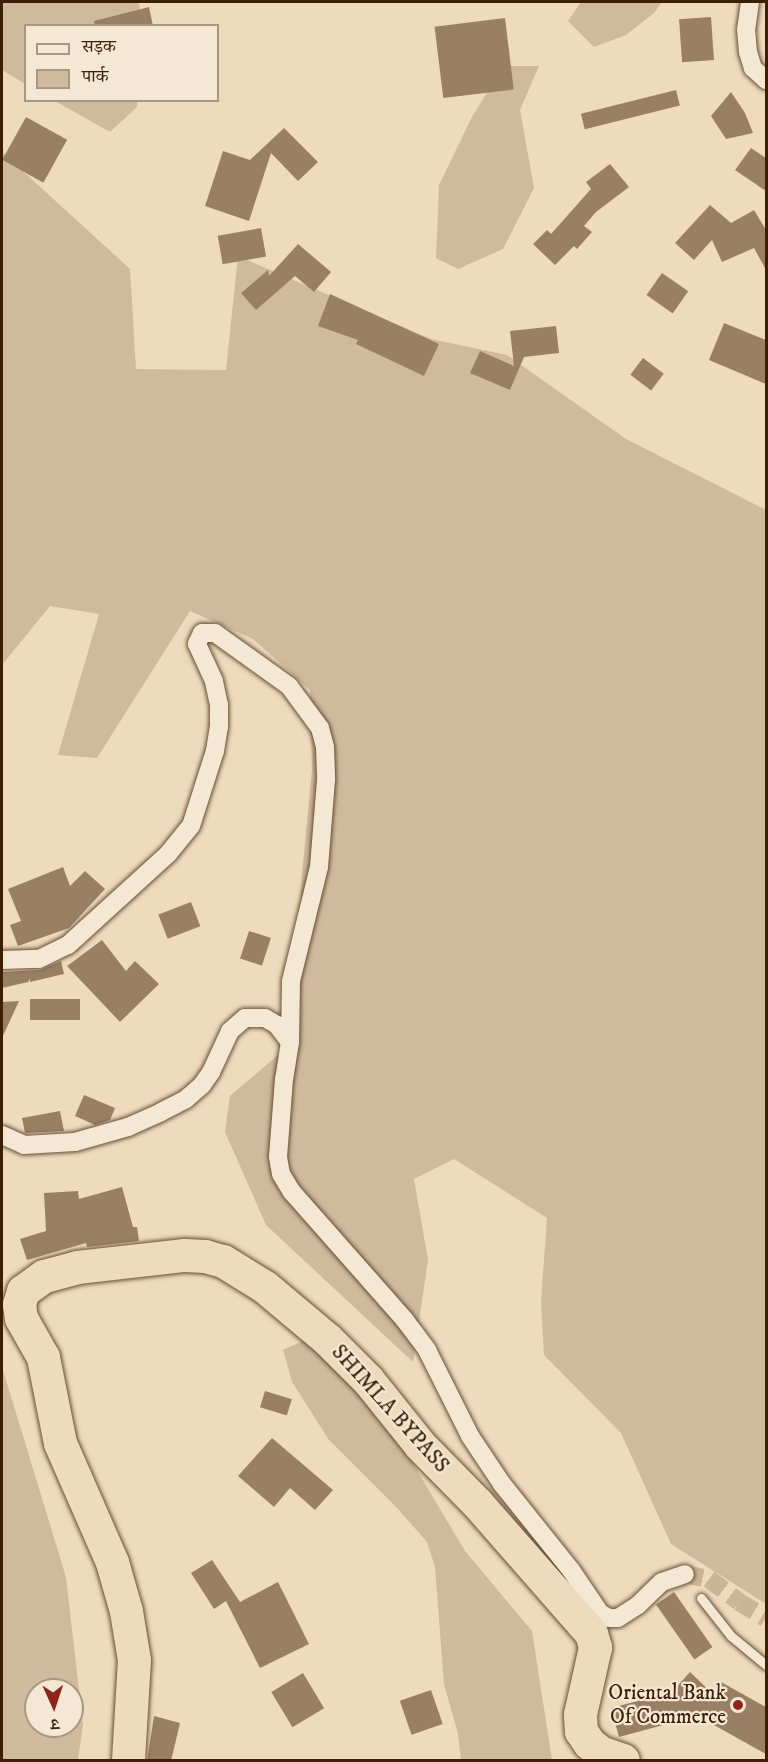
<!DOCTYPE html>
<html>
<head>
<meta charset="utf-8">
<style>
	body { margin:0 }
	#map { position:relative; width:768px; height:1762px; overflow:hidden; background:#eedabd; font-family:"IM FELL DW Pica","Noto Serif Devanagari",serif }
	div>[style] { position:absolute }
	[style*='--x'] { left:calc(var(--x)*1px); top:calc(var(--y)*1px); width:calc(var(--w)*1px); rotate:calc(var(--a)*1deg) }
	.green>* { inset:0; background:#d0ba9e }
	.building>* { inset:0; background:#998065; transform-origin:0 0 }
	.street-tunnel>* { height:18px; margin-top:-9px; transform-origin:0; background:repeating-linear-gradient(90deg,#cab598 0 18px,transparent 0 27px) }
	.roads { filter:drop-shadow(0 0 2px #684e33) drop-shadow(0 0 2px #684e33) }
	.lane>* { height:9px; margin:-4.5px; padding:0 4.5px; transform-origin:4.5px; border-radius:4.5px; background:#f4e7d4 }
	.street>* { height:18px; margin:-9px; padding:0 9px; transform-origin:9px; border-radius:9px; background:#f4e7d4 }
	.highway>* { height:33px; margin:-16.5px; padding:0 16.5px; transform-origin:16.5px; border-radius:16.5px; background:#eedabd }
	.dots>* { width:16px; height:16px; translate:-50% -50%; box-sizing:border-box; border:3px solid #f4e7d4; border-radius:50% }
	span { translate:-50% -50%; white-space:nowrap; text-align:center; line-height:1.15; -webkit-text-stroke:4.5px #f4e7d4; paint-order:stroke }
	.street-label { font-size:21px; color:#3c1f05 }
	.poi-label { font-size:21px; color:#3c1f05 }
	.right { translate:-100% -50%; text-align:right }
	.frame { position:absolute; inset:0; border:3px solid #3c1f05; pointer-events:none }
	.legend { position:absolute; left:24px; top:24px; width:195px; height:78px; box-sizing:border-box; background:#f4e7d4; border:2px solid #aa9781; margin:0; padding:8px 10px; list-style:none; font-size:18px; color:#3c1f05 }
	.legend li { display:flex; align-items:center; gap:12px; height:30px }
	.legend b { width:30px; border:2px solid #aa9781 }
	.north { position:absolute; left:24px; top:1678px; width:60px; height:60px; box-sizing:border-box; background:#f4e7d4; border:2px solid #aa9781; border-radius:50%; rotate:177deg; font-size:16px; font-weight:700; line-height:24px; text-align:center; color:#3c1f05 }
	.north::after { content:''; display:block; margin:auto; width:21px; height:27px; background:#8f2418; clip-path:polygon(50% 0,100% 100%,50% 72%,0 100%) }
</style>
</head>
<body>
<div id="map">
	<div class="green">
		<div style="clip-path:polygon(2px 2px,139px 2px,142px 25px,26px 26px,25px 84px,2px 70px)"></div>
		<div style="clip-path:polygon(581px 2px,662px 2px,654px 13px,626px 35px,594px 47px,568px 21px)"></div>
		<div style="clip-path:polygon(503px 66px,539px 66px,520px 110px,534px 188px,503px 249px,458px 269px,436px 258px,439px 185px,472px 117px)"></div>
		<div style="clip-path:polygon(55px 101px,138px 100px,138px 101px,137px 107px,110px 132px)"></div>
		<div style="clip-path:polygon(2px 152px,130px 269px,136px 369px,226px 370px,238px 256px,431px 339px,507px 355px,626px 439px,766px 510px,766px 1604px,671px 1544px,621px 1433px,544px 1355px,541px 1301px,547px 1218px,454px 1159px,414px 1179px,428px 1260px,413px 1362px,266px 1225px,225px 1132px,230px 1096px,285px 1049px,297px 971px,302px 873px,312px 770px,310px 690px,253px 639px,190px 611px,97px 758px,58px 755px,99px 614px,50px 606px,2px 665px)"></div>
		<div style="clip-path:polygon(309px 1338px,376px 1401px,465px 1551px,532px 1631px,552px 1760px,461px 1760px,458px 1734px,444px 1684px,435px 1567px,427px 1542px,398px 1509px,329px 1440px,292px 1382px,283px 1350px)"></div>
		<div style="clip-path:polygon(evenodd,2px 1367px,66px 1577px,83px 1725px,78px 1760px,2px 1760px,2px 1367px,36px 1690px,72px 1690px,72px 1726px,36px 1726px,36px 1690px)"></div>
	</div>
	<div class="building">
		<div style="clip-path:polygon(149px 7px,153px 26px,95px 26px,94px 21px)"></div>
		<div style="left:711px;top:17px;width:43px;height:32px;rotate:86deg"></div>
		<div style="left:505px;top:18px;width:72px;height:71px;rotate:83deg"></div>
		<div style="left:676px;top:90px;width:16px;height:98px;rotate:76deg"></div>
		<div style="clip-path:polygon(731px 92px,745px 113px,753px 133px,726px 139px,711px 116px)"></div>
		<div style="left:26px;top:117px;width:47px;height:49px;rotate:29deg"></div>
		<div style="clip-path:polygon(284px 128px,318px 162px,298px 181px,271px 153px,249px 221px,205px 206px,223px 151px,250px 160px)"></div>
		<div style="clip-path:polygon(751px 148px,766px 158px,766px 191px,735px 170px)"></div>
		<div style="clip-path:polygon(610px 164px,629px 187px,596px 212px,584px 226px,592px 232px,577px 249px,574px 246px,555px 265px,533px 244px,547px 230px,551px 234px,591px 189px,586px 182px)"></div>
		<div style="clip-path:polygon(710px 205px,731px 223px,754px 210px,766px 230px,766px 270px,754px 248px,722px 262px,712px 240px,694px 260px,675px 243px)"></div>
		<div style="left:261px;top:228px;width:29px;height:44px;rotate:80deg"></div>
		<div style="clip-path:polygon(298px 244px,331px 272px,314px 292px,295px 276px,256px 310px,241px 293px,268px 270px,269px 276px)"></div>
		<div style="left:662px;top:273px;width:32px;height:27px;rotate:35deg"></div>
		<div style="clip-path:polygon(330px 294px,439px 344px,424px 376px,356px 344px,358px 340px,318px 326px)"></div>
		<div style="clip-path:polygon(724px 323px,766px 340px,766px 384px,709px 360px)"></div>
		<div style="clip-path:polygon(556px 326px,559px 353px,524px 357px,510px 390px,470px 373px,480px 351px,514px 366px,510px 331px)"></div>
		<div style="left:643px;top:358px;width:26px;height:21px;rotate:37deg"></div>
		<div style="clip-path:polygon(63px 867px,70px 886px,85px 871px,105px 889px,69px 928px,18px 946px,10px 925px,21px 921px,8px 889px)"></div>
		<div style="left:191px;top:902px;width:26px;height:35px;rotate:69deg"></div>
		<div style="left:249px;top:931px;width:23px;height:29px;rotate:18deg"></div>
		<div style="clip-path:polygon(102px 940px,126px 971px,135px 961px,159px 984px,120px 1022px,67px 966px)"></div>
		<div style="clip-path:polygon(61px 961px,64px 974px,30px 982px,30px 979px,28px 982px,2px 988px,2px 972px,40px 970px)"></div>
		<div style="left:80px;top:999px;width:21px;height:50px;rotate:90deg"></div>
		<div style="clip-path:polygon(19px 1001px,2px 1038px,2px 1002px)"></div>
		<div style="clip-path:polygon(84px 1095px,115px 1108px,110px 1120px,95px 1125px,75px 1116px)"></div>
		<div style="clip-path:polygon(60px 1111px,64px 1131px,25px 1133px,22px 1118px)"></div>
		<div style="clip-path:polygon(122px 1187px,133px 1227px,137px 1227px,139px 1241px,87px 1247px,86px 1243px,27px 1260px,20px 1239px,46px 1231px,44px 1193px,78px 1191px,79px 1199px)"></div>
		<div style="left:265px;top:1391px;width:28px;height:17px;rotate:17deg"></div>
		<div style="clip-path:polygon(272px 1438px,333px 1490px,315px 1510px,290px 1488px,274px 1507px,238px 1476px)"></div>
		<div style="clip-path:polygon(212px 1560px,240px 1602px,278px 1582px,309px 1644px,260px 1668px,226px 1601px,214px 1609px,191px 1573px)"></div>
		<div style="left:674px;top:1592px;width:67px;height:22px;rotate:55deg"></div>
		<div style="clip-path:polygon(690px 1672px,714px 1695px,721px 1682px,766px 1707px,766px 1754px,696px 1715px,687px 1725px,682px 1720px,619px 1737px,611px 1708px,672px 1692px)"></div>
		<div style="left:303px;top:1673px;width:41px;height:37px;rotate:59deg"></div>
		<div style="left:431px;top:1690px;width:36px;height:33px;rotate:71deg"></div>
		<div style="clip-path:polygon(154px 1716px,180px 1723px,171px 1761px,147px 1761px)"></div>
	</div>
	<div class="street-tunnel">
		<div style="--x:685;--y:1574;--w:25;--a:12"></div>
		<div style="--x:709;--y:1579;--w:38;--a:37"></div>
		<div style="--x:739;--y:1602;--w:31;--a:31"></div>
	</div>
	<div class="roads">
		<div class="lane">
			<div style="--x:701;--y:1598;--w:48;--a:51.7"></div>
			<div style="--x:731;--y:1636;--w:45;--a:39.6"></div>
		</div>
		<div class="street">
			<div style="--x:750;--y:2;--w:27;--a:98"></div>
			<div style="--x:746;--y:29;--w:23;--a:85"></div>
			<div style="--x:748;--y:52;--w:17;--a:73"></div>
			<div style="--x:753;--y:68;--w:18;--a:43"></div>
			<div style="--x:2;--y:960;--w:37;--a:-2"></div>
			<div style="--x:39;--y:959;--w:32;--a:-26"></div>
			<div style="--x:68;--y:945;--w:135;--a:-42.3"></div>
			<div style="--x:168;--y:854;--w:36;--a:-51"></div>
			<div style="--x:191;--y:826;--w:79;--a:-72.3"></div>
			<div style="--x:215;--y:751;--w:24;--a:-81"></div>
			<div style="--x:219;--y:727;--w:22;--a:-90"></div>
			<div style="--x:219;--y:705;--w:25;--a:-102"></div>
			<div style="--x:214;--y:681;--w:41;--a:-114.7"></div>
			<div style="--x:197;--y:644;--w:12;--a:-66"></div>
			<div style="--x:202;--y:633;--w:13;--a:0"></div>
			<div style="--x:215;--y:633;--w:91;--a:35.6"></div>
			<div style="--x:289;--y:686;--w:52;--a:53.6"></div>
			<div style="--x:320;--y:728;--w:20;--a:75"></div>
			<div style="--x:325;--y:747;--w:33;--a:88"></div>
			<div style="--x:326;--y:780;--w:87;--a:94.6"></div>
			<div style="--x:319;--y:867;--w:117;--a:103.8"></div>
			<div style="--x:291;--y:981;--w:61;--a:90.9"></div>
			<div style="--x:290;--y:1042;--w:37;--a:99"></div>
			<div style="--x:284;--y:1079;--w:78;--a:94.4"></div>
			<div style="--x:278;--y:1157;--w:17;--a:80"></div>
			<div style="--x:281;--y:1174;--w:21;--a:59"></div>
			<div style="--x:292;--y:1192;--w:169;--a:48.6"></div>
			<div style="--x:404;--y:1319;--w:39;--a:53"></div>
			<div style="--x:427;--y:1350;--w:96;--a:63.4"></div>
			<div style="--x:470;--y:1436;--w:58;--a:56.3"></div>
			<div style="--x:502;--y:1484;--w:110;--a:51.3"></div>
			<div style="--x:571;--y:1570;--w:52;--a:56"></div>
			<div style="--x:600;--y:1613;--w:10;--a:29"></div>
			<div style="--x:609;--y:1618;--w:9;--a:0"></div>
			<div style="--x:618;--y:1618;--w:24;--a:-33"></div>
			<div style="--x:638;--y:1605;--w:33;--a:-44"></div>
			<div style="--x:662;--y:1582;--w:24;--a:-19"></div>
			<div style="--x:2;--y:1135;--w:24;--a:24"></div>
			<div style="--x:24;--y:1145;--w:51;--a:-3.4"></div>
			<div style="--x:75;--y:1142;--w:55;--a:-15.8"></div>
			<div style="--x:128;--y:1127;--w:36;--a:-24"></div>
			<div style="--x:161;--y:1112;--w:28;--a:-27"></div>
			<div style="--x:186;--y:1099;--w:21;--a:-41"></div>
			<div style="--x:202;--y:1085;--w:16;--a:-55"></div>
			<div style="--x:211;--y:1072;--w:45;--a:-65.1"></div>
			<div style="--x:230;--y:1031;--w:20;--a:-41"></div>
			<div style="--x:245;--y:1018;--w:20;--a:0"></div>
			<div style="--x:265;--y:1018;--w:14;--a:30"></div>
			<div style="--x:277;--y:1025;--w:21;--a:53"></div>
		</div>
		<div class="highway">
			<div style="--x:128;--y:1760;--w:100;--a:-86.6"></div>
			<div style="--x:134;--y:1660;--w:50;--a:-99.3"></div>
			<div style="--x:126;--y:1611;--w:51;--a:-105.9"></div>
			<div style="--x:112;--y:1562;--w:130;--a:-113.6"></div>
			<div style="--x:60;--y:1443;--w:88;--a:-101.2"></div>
			<div style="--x:43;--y:1357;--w:45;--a:-119.4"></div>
			<div style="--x:21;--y:1318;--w:14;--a:-98"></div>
			<div style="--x:19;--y:1304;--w:14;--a:-73"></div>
			<div style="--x:23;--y:1291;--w:26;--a:-36"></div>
			<div style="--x:44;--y:1276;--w:34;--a:-15"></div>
			<div style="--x:77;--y:1267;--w:108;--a:-6.4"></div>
			<div style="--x:184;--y:1255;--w:21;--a:3"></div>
			<div style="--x:205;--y:1256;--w:19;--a:16"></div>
			<div style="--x:223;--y:1261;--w:49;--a:31.8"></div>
			<div style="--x:265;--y:1287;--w:81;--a:40"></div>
			<div style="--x:327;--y:1339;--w:58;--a:45"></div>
			<div style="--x:368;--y:1380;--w:83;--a:51.3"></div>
			<div style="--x:420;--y:1445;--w:81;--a:45.5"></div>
			<div style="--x:477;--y:1503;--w:173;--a:48.8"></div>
			<div style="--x:591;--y:1633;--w:15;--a:74"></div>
			<div style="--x:595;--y:1647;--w:69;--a:102.6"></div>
			<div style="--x:580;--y:1714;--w:17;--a:87"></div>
			<div style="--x:581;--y:1731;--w:14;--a:56"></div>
			<div style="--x:589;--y:1743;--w:14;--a:39"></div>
			<div style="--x:600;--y:1752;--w:24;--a:19"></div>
		</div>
	</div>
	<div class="dots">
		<div style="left:738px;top:1705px;background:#8f2418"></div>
	</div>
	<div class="street-label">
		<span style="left:390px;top:1409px;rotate:48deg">SHIMLA BYPASS</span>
	</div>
	<div class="poi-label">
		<span class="right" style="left:726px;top:1705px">Oriental Bank<br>Of Commerce</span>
	</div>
	<div class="frame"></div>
	<ul class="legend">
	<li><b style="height:8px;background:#f4e7d4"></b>सड़क</li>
	<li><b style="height:16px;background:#d0ba9e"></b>पार्क</li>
	</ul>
	<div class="north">उ</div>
</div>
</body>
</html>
